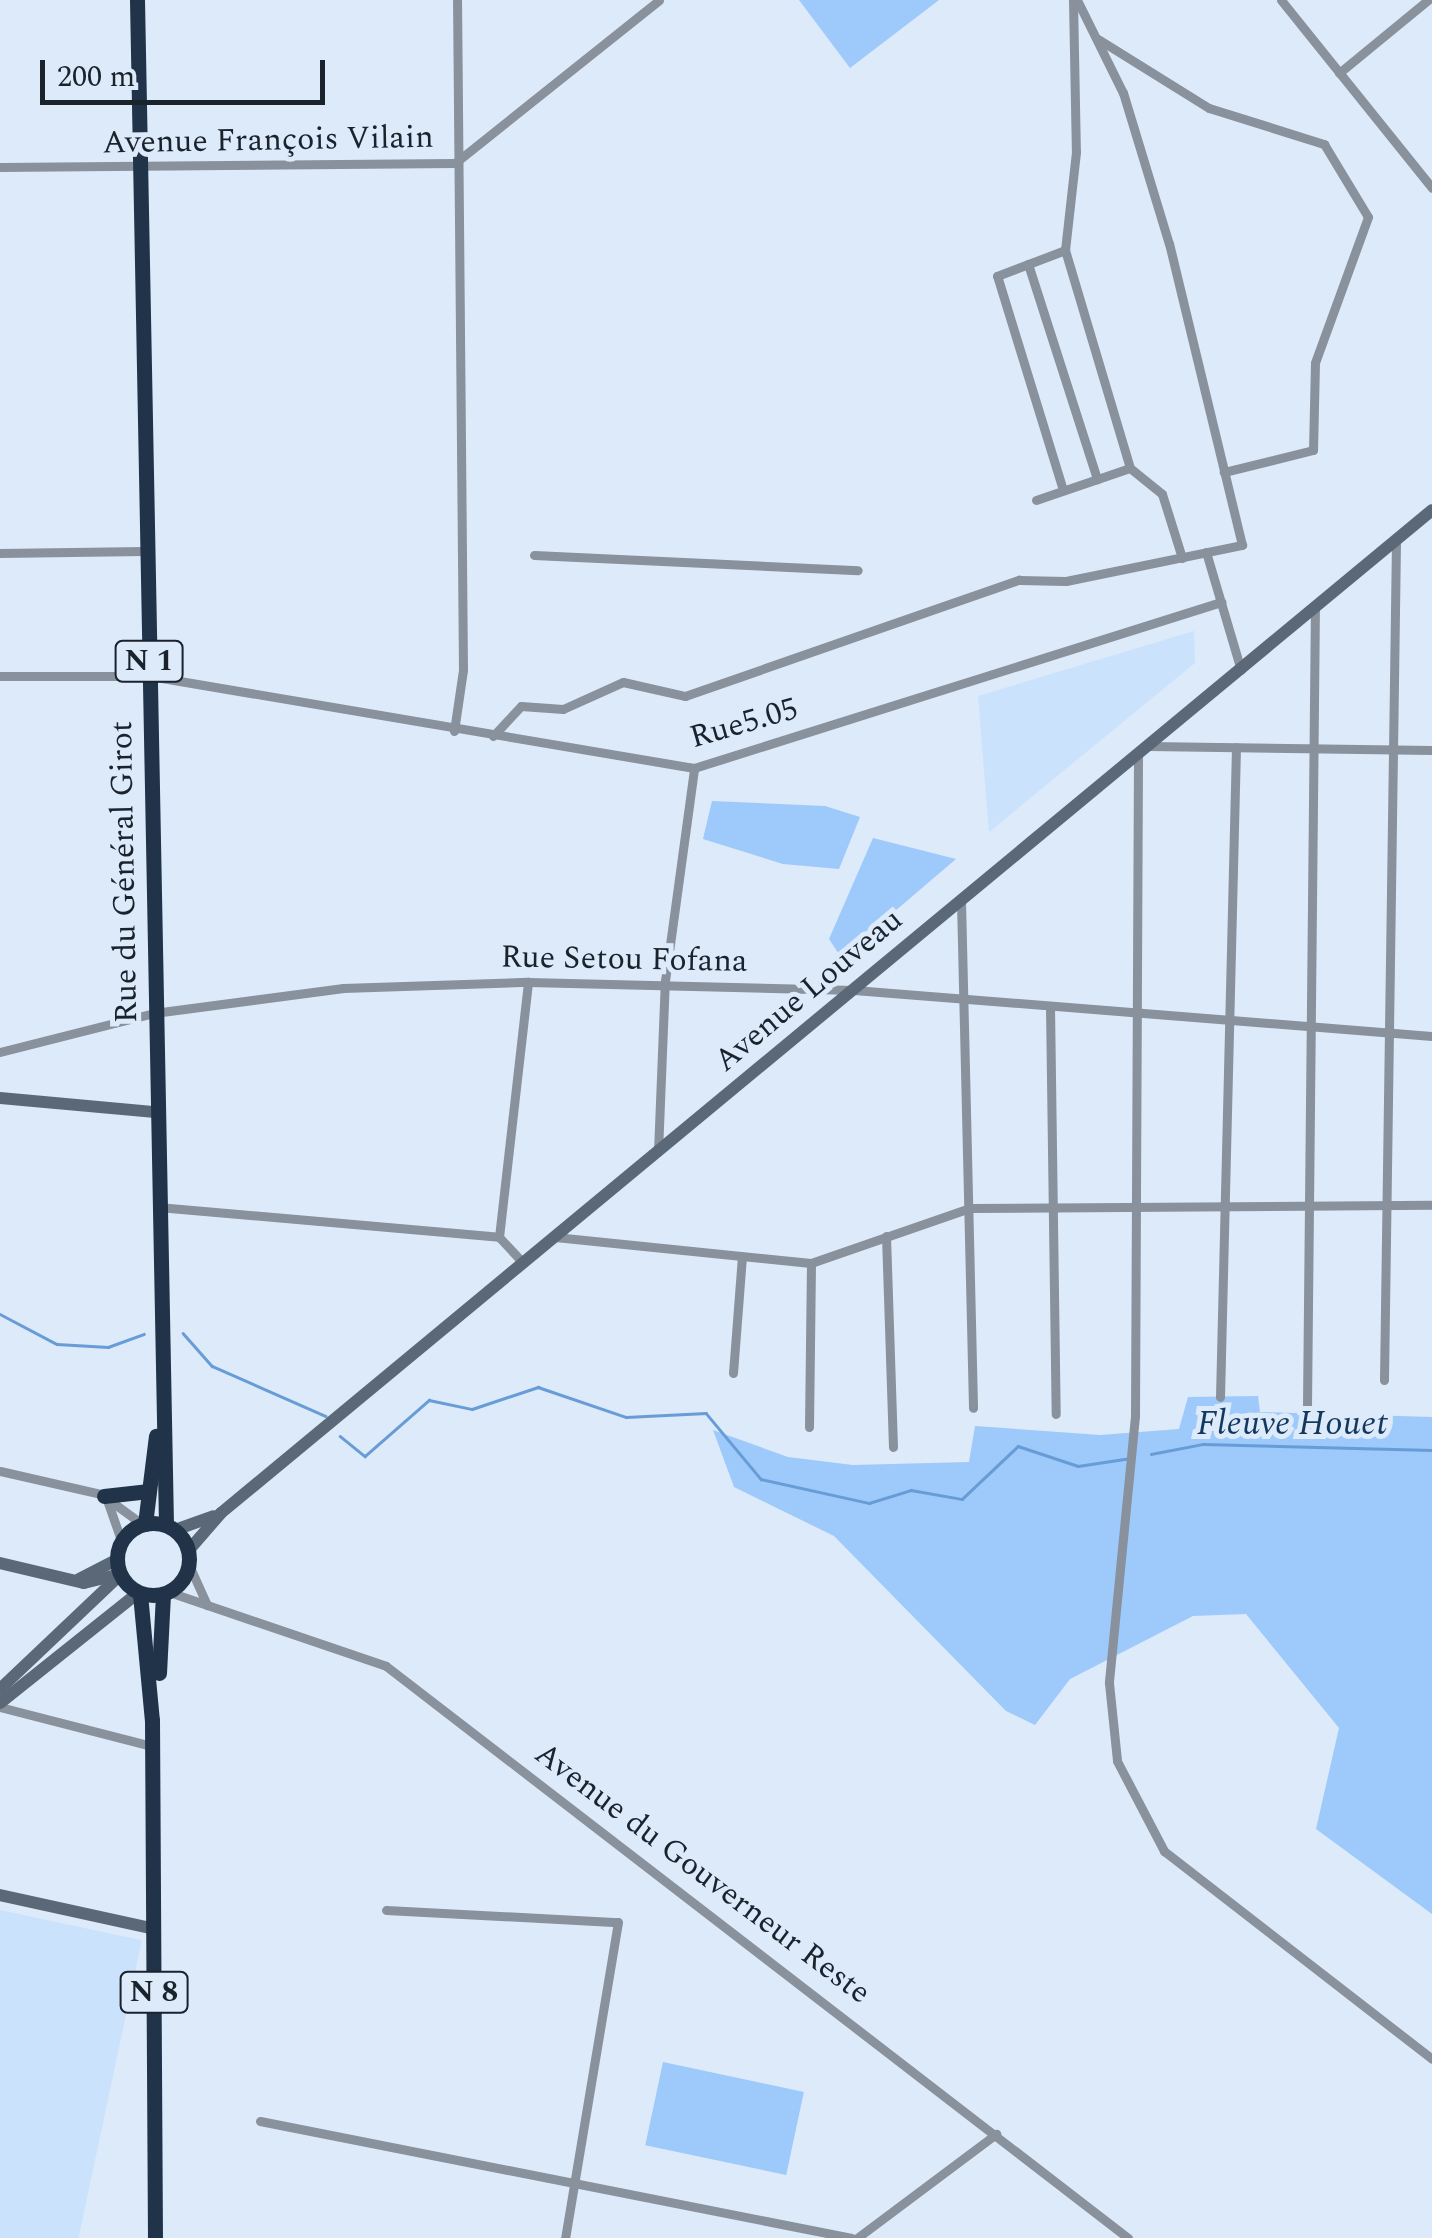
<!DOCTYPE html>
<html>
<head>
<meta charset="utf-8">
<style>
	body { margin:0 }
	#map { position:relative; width:1432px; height:2238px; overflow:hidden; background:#dceafa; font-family:Spectral,serif }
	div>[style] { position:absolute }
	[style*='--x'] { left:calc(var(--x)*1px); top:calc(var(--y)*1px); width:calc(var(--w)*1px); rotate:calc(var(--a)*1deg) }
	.built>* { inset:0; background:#cbe2fc; transform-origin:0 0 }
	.green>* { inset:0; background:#9dc9fb; transform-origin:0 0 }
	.stream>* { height:2.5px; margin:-1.25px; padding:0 1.25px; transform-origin:1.25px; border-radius:1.25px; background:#689cd6 }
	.street>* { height:9px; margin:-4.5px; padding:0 4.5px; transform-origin:4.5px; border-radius:4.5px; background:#88919c }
	.secondary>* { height:12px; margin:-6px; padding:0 6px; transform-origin:6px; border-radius:6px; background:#5a6878 }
	.highway>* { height:15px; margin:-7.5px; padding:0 7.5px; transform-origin:7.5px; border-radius:7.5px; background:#203348 }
	.highway>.ring { margin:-7.5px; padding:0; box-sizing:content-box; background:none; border:15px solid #203348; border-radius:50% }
	span { translate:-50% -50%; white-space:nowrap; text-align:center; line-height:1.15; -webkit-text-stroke:10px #dceafa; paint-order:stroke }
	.shield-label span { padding:2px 8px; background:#dceafa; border:2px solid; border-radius:8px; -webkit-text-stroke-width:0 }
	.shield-label { font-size:30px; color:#1a222c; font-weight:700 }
	.street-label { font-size:32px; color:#1a222c }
	.water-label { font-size:35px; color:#13385f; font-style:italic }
	.scale { position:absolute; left:40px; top:60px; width:285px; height:45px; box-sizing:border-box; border:5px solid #1a222c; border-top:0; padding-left:12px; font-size:30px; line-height:35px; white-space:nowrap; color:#1a222c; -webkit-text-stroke:8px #dceafa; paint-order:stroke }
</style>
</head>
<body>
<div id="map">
	<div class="built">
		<div style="clip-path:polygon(1194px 631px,1195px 663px,989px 832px,978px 696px)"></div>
		<div style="left:0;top:1910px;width:145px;height:327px;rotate:12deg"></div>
	</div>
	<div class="green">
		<div style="clip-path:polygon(799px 0,939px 0,850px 68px)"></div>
		<div style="clip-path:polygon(712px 801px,825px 806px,860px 817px,839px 869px,783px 864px,703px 839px)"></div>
		<div style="clip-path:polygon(873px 838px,956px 859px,841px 957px,829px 939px)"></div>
		<div style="clip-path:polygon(1258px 1396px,1260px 1412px,1432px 1417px,1432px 1914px,1316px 1829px,1339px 1728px,1246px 1614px,1193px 1616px,1070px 1679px,1035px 1725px,1006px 1711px,834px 1536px,734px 1487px,713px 1430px,788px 1457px,853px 1465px,969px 1462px,975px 1426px,1100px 1435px,1179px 1429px,1188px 1397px)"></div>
		<div style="left:663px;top:2062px;width:144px;height:85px;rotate:12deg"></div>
	</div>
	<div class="stream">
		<div style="--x:0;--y:1314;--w:64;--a:27.8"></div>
		<div style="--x:57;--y:1344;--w:51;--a:3.4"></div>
		<div style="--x:108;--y:1347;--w:38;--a:-20"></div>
		<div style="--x:183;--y:1333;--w:44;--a:48.7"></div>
		<div style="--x:212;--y:1366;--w:124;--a:23.7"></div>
		<div style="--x:340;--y:1436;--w:32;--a:39"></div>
		<div style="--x:365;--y:1456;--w:85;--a:-41.2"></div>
		<div style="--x:429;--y:1400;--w:44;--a:11.8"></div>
		<div style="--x:472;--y:1409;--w:70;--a:-18.4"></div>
		<div style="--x:538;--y:1387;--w:93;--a:18.8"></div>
		<div style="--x:626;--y:1417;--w:80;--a:-2.9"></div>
		<div style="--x:706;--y:1413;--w:86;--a:50.2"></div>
		<div style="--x:761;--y:1479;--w:111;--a:12.5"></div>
		<div style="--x:869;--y:1503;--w:44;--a:-17.2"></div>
		<div style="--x:911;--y:1490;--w:52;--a:10"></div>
		<div style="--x:962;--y:1499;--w:77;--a:-43.4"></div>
		<div style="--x:1018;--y:1446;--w:63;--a:18.4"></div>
		<div style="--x:1078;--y:1466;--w:48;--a:-8.5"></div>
		<div style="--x:1151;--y:1454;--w:53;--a:-10.9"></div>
		<div style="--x:1203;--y:1444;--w:229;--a:1.5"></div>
	</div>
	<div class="street">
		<div style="--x:1073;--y:0;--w:152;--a:88.9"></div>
		<div style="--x:1076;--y:152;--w:99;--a:96.4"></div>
		<div style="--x:1065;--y:250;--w:227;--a:73.4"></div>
		<div style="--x:1130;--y:468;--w:41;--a:39.1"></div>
		<div style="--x:1162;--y:494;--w:67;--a:72.6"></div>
		<div style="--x:1281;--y:0;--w:241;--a:51.2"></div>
		<div style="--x:1098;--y:39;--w:131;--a:31.9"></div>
		<div style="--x:1209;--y:108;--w:121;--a:17.4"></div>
		<div style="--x:1324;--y:144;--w:85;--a:58.9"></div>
		<div style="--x:1368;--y:217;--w:155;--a:110"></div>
		<div style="--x:1315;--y:363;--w:87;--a:91.3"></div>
		<div style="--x:1313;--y:450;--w:92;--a:166.1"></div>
		<div style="--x:1339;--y:73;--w:115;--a:-39.4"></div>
		<div style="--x:0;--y:167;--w:455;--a:-0.5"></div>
		<div style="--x:455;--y:163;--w:261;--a:-38.6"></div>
		<div style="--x:1028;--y:264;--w:226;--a:72.2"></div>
		<div style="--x:1063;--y:490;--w:224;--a:-107.1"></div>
		<div style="--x:997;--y:276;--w:73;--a:-20.9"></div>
		<div style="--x:1036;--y:500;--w:99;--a:-18.8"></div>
		<div style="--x:1206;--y:552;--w:123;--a:73.5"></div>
		<div style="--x:0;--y:553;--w:144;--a:-0.8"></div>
		<div style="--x:534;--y:555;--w:324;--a:2.7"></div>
		<div style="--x:0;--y:676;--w:150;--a:0"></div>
		<div style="--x:150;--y:676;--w:552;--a:9.6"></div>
		<div style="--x:694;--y:768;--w:553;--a:-17.48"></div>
		<div style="--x:454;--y:731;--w:62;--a:-81.6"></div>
		<div style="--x:463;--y:670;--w:670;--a:-90.51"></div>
		<div style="--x:493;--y:736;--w:41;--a:-47"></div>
		<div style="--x:521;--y:706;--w:42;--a:4.1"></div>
		<div style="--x:563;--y:709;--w:66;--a:-24.2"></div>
		<div style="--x:623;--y:682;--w:64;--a:12.7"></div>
		<div style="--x:685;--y:696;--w:354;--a:-19.2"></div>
		<div style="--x:1019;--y:580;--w:47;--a:1.2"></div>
		<div style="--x:1066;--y:581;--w:180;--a:-11.6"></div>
		<div style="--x:1242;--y:545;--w:310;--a:-103.6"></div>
		<div style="--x:1169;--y:244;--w:158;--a:-106.9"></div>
		<div style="--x:1123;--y:93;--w:104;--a:-116.3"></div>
		<div style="--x:1148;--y:746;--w:284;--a:0.8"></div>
		<div style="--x:1138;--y:755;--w:661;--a:90.26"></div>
		<div style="--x:1135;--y:1416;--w:268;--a:95.6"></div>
		<div style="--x:1109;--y:1683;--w:78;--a:84.1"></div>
		<div style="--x:1117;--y:1761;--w:102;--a:62.4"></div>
		<div style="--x:1164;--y:1851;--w:339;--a:37.8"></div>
		<div style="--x:961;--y:901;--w:507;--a:88.64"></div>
		<div style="--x:1050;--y:1006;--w:408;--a:89.2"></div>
		<div style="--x:0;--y:1052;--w:159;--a:-14.2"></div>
		<div style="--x:154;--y:1013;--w:191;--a:-7.5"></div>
		<div style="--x:343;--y:988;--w:185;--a:-1.9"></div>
		<div style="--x:528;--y:982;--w:326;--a:1.4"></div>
		<div style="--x:854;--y:990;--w:580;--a:4.55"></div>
		<div style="--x:658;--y:1152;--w:171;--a:-87.7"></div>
		<div style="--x:665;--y:981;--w:215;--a:-82.2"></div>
		<div style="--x:158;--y:1207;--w:342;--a:5"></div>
		<div style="--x:499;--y:1237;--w:35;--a:47"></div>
		<div style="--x:886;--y:1236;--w:211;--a:88.1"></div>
		<div style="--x:499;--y:1237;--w:257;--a:-83.5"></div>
		<div style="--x:555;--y:1237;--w:257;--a:5.8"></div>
		<div style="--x:811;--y:1263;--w:168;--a:-19.1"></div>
		<div style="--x:970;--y:1208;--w:462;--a:-0.4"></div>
		<div style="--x:733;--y:1373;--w:117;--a:-85.6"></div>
		<div style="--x:1384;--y:1380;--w:839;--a:-89.18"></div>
		<div style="--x:1220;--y:1397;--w:650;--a:-88.59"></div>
		<div style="--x:1307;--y:1406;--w:798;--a:-89.43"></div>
		<div style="--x:809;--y:1427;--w:164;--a:-89.3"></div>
		<div style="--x:0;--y:1471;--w:104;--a:12.8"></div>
		<div style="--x:101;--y:1494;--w:51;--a:36.2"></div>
		<div style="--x:107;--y:1500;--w:42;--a:70.7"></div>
		<div style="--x:189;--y:1565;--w:44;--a:65.8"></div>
		<div style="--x:169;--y:1592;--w:229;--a:18.8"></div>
		<div style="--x:386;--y:1666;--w:937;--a:37.63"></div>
		<div style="--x:0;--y:1707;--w:157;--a:14.4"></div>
		<div style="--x:386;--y:1910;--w:232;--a:3"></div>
		<div style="--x:618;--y:1922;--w:320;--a:99.5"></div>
		<div style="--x:260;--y:2121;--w:603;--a:11.18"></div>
		<div style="--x:857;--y:2238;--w:174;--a:-36.8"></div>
	</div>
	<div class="secondary">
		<div style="--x:0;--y:1098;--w:156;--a:5.2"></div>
		<div style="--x:175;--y:1530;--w:41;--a:-19.7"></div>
		<div style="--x:188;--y:1551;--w:50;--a:-49"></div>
		<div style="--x:221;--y:1513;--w:1572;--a:-39.63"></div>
		<div style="--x:0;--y:1563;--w:86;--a:13.4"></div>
		<div style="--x:84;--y:1583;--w:30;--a:-14"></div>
		<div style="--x:79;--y:1579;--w:42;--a:-27.2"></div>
		<div style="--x:0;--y:1689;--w:166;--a:-43.5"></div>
		<div style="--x:0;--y:1703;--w:176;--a:-38.6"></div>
		<div style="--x:0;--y:1895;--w:158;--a:12.4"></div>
	</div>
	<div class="highway">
		<div style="--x:137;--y:0;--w:1525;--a:88.91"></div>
		<div style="--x:104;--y:1496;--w:45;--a:-6.3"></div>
		<div class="ring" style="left:117px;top:1523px;width:57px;height:57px"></div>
		<div style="--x:145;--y:1524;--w:89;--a:-82.9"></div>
		<div style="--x:140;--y:1594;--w:127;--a:84.6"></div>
		<div style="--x:152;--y:1720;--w:518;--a:89.67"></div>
		<div style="--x:159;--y:1673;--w:79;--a:-87.1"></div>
	</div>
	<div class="shield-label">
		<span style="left:149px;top:661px">N 1</span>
		<span style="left:154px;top:1992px">N 8</span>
	</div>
	<div class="street-label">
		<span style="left:268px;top:141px;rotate:-1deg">Avenue François Vilain</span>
		<span style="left:744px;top:724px;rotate:-16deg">Rue5.05</span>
		<span style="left:125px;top:872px;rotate:-91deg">Rue du Général Girot</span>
		<span style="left:624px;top:960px;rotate:1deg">Rue Setou Fofana</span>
		<span style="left:809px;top:991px;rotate:-40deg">Avenue Louveau</span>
		<span style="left:702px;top:1874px;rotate:37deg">Avenue du Gouverneur Reste</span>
	</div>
	<div class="water-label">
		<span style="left:1292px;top:1424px">Fleuve Houet</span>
	</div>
	<div class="scale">200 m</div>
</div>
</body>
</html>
